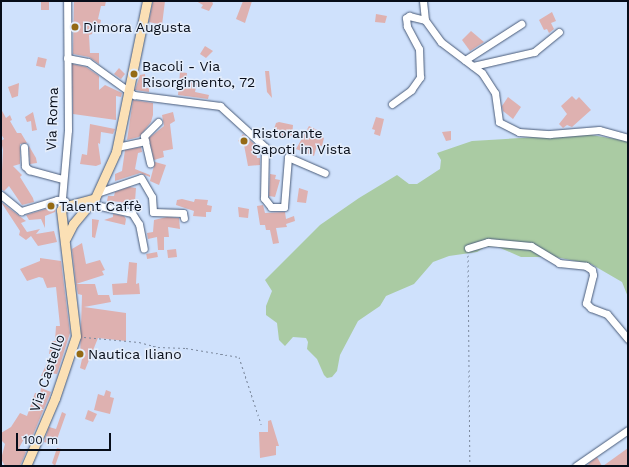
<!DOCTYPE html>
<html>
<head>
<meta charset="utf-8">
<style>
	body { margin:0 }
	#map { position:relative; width:629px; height:467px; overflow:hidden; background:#cfe1fc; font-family:"Work Sans",sans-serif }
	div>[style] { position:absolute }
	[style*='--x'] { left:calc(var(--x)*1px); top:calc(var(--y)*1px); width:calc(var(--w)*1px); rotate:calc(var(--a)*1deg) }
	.green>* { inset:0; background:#aacba3 }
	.building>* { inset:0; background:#deb1b0; transform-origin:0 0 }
	.path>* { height:1px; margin-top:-0.5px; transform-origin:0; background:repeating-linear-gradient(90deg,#7c899e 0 2px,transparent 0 5px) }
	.roads { filter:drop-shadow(0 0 1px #495b79) drop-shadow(0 0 1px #495b79) }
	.minor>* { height:7px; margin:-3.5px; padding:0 3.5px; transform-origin:3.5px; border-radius:3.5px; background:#fff }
	.major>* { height:9px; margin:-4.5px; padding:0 4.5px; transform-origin:4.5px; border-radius:4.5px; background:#fbe0b5 }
	.dots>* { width:11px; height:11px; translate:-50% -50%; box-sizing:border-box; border:2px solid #e4edfb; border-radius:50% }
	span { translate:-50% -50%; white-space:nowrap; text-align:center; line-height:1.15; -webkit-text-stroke:3px #e4edfb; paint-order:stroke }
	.poi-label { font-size:14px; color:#070d19 }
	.left { translate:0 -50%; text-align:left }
	.street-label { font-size:14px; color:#070d19 }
	.frame { position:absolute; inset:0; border:2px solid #070d19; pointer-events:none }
	.scale { position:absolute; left:16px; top:433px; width:95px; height:18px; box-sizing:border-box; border:2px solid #070d19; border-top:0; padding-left:5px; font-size:12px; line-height:14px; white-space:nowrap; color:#070d19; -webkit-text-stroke:3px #e4edfb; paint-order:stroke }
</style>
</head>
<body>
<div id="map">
	<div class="green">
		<div style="clip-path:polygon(585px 134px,628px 141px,628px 297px,622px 282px,591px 264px,555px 257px,521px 257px,498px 247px,485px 247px,477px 252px,449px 256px,433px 262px,414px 284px,386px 296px,380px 306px,358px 321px,340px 355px,337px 371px,332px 377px,327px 378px,324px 375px,317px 359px,307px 349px,308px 342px,306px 338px,293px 337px,285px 346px,279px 340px,277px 323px,266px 315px,266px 306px,272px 291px,265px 280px,320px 225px,359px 198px,397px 175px,409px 184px,417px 184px,440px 169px,441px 160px,437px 153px,472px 141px)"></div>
	</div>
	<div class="building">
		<div style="left:41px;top:1px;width:8px;height:9px"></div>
		<div style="clip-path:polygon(74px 1px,106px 1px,105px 6px,101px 6px,98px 19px,101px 20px,100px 25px,94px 24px,92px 34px,89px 35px,90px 53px,99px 53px,99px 64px,89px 57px,73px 54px)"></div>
		<div style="clip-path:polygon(153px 1px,165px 1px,162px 25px,149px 22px)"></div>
		<div style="clip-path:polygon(196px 1px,212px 1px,213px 4px,209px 11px,201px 8px,203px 5px)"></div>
		<div style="clip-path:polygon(243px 1px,252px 1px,245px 23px,236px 19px)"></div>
		<div style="clip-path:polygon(552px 12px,556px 21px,551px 23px,554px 29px,549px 33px,547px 29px,544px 30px,539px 20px)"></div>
		<div style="clip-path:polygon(376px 14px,387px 16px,385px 23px,375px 22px)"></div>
		<div style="clip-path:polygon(471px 31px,484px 42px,470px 51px,462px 40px)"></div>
		<div style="clip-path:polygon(205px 46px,213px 51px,206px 58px,200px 54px)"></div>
		<div style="left:38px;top:57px;width:9px;height:9px;rotate:13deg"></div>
		<div style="clip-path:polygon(72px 64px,86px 67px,99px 76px,99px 90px,105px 85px,122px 93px,121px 97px,116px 96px,116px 120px,73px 114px)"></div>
		<div style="clip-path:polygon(119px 68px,125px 74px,121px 79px,114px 74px)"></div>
		<div style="clip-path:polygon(265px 71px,269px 71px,272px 98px,267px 92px)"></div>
		<div style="clip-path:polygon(180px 72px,187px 73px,186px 81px,197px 83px,195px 92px,209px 95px,208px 99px,178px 95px)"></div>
		<div style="clip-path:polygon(145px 74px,146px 88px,149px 88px,149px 92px,135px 90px,140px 75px)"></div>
		<div style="clip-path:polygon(19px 83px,18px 96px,12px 98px,8px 87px)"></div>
		<div style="clip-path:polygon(572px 96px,576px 100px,579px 97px,591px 110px,572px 127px,567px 125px,563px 128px,559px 124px,567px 114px,561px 106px)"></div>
		<div style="clip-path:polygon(508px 97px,521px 107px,513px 119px,503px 111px,502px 106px)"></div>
		<div style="clip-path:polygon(133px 100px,153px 103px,153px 115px,151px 122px,139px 137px,127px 140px)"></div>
		<div style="clip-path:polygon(1px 109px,6px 118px,10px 115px,12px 120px,10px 121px,17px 133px,21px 133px,27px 143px,20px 144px,20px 164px,13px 166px,22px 175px,20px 177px,33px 198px,34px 202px,22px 205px,9px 186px,4px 191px,1px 189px,3px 150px,1px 141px,4px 139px,1px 134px)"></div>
		<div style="clip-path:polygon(33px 112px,37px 130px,32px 131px,31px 121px,27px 122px,25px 117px)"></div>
		<div style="clip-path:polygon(173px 112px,175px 121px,170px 124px,173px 149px,163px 151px,164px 157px,154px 160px,149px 138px,164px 126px,162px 115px)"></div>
		<div style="clip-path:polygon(376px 117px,384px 119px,380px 136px,374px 134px,375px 130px,372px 129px)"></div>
		<div style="clip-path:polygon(279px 122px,293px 125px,292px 136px,276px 136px,277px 129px,274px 129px,276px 123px)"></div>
		<div style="clip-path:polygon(90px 124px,115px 129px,113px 134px,101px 132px,100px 144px,98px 143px,101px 164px,96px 166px,80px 164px,82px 154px,87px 155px)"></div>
		<div style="clip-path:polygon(309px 126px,323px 133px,322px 137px,324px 138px,322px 146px,317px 145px,314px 156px,296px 149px)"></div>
		<div style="clip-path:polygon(451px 131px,451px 140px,446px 141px,442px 132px)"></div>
		<div style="clip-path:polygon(243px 134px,259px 148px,256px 151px,257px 158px,260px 158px,260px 165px,248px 166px,244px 145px,238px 141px)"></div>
		<div style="clip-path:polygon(29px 146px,36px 158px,37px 163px,30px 164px)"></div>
		<div style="clip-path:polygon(141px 147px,142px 152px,138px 153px,135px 169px,150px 175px,150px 177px,140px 173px,115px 181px,115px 174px,122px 171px,125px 150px)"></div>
		<div style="clip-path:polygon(155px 162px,166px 165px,159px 185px,150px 181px)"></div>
		<div style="clip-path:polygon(270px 174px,276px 175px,275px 179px,280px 180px,275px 197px,269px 196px)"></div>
		<div style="clip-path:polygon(129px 187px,136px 188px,135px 201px,128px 200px,124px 206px,119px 205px,122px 202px,107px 201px,108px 196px,114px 196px,115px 192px)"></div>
		<div style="clip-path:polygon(299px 188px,308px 191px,306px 203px,297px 202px)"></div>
		<div style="clip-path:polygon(182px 199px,194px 202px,195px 199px,208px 200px,207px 205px,212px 206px,211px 212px,206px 212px,206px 217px,193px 216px,194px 211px,176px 205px,177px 200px)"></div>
		<div style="clip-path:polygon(1px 202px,26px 221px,21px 223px,27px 232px,40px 229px,36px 234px,54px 231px,57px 242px,38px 246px,31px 236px,26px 240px,19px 235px,20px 231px)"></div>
		<div style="clip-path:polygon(263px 205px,265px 213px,285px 212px,286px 219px,294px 216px,295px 221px,286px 224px,287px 227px,276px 228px,279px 243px,273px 244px,270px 230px,266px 230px,265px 225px,260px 225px,257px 206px)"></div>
		<div style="clip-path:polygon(56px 206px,55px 212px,45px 216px,45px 228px,41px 219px,29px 220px,26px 215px)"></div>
		<div style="clip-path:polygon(238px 207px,249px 209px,248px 218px,239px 217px)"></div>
		<div style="clip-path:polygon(113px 214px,124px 216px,126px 219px,125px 225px,104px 220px,113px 217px)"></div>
		<div style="clip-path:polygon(167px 217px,179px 218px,180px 229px,168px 227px,169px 237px,164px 237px,164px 250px,158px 250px,157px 237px,148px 239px,147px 233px,153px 232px,154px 220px)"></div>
		<div style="clip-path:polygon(92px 219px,99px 220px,95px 238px,92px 237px)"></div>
		<div style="clip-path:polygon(82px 243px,86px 264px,100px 260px,105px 270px,102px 271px,104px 275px,76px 284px,72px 249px)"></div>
		<div style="left:176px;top:249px;width:8px;height:9px;rotate:83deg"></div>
		<div style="left:157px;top:252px;width:5px;height:11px;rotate:79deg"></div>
		<div style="clip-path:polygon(40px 258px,61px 261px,70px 333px,57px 374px,48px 373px,47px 376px,41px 376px,51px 354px,49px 354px,51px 341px,55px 341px,56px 326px,60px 326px,56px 287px,47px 288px,43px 278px,39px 277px,27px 281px,20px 269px,40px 261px)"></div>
		<div style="clip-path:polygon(129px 262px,137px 263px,136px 284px,139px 283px,140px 294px,113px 295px,112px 284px,127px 283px)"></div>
		<div style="clip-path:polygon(76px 284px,95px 284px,98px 295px,109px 295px,111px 302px,84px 307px,126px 313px,126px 341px,98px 338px,85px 370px,80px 368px,82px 359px,80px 358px,82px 295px,78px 294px)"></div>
		<div style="clip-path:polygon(41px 388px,51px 392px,30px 442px,25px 437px,19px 448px,26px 452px,20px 466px,5px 466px,1px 459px,5px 444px,1px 440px,1px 433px,11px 427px,20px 413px,27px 416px,35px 393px,40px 394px)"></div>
		<div style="clip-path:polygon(106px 390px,111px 392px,110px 397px,114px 398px,110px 414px,94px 410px,98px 394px,104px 396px)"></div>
		<div style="clip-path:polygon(88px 410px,97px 414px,93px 422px,85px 419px)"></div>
		<div style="clip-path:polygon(62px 412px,66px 414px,55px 445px,44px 442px,49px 427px,56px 429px)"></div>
		<div style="clip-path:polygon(271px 420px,279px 446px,276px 446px,276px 455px,260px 458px,259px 432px,268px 432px,268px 421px)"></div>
		<div style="clip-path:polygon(57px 448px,61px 449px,55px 466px,52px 463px)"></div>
		<div style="clip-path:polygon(628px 448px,628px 466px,603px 466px)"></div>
		<div style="clip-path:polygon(597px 457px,602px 466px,590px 466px,588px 464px)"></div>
	</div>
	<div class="path">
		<div style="--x:468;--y:255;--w:211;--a:89.5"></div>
		<div style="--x:84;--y:337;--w:55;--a:5.2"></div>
		<div style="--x:139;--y:342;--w:20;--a:15"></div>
		<div style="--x:158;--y:347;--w:28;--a:2"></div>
		<div style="--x:186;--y:348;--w:54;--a:9.6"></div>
		<div style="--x:239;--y:357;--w:71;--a:71.8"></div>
	</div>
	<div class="roads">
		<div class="minor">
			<div style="--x:423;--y:1;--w:19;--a:84"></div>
			<div style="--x:425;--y:20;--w:27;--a:54"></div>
			<div style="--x:441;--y:42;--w:51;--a:37.1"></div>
			<div style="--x:482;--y:73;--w:24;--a:57"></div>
			<div style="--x:495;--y:93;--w:29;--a:82"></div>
			<div style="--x:499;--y:122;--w:22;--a:27"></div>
			<div style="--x:519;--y:132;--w:31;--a:4"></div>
			<div style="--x:550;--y:134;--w:49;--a:-4.7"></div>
			<div style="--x:599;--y:130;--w:30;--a:15"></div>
			<div style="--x:67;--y:58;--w:21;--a:11"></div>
			<div style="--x:88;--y:62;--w:57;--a:35.7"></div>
			<div style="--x:134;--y:95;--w:87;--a:7.3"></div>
			<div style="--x:220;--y:106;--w:61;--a:42.3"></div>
			<div style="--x:265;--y:147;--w:51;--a:91.1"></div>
			<div style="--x:264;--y:198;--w:11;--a:52"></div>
			<div style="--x:271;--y:207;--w:13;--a:0"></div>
			<div style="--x:284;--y:207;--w:50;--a:-85.4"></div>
			<div style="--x:288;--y:157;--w:40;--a:23.4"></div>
			<div style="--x:465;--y:60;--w:67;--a:-32.7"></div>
			<div style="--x:473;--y:66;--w:63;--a:-12.9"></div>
			<div style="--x:534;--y:52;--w:32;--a:-39"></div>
			<div style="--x:392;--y:104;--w:24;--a:-36"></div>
			<div style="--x:411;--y:90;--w:16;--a:-55"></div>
			<div style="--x:420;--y:77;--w:28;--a:-92"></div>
			<div style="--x:419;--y:49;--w:26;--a:-118"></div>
			<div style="--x:407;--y:26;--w:8;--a:-97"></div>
			<div style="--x:406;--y:18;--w:4;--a:-34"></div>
			<div style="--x:409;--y:16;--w:16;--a:14"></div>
			<div style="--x:145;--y:141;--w:5;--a:-101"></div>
			<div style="--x:144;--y:136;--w:20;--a:-45"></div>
			<div style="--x:24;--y:147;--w:19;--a:87"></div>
			<div style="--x:25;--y:166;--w:6;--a:45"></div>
			<div style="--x:29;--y:170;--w:34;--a:15"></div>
			<div style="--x:117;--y:147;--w:29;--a:-12"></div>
			<div style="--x:145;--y:141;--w:23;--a:77"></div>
			<div style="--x:97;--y:193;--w:46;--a:-18.8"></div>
			<div style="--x:141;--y:178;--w:22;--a:60"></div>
			<div style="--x:152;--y:197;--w:15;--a:86"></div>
			<div style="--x:153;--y:212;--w:30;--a:2"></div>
			<div style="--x:183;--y:213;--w:5;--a:79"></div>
			<div style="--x:1;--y:195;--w:26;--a:39"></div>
			<div style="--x:21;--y:211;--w:38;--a:-17"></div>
			<div style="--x:57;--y:200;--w:8;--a:7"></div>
			<div style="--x:91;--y:204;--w:42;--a:12.4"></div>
			<div style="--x:132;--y:213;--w:13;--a:58"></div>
			<div style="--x:139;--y:224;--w:25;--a:79"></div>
			<div style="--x:61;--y:210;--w:80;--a:-85"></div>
			<div style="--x:68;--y:130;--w:129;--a:-90.4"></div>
			<div style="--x:468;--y:248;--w:21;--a:-17"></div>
			<div style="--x:488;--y:242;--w:43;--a:5.3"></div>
			<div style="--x:531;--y:246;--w:33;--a:31"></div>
			<div style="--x:559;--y:263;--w:27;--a:6"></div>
			<div style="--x:586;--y:266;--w:7;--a:34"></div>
			<div style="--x:592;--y:270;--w:5;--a:79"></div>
			<div style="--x:593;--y:275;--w:29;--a:104"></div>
			<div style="--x:586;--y:303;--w:7;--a:45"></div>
			<div style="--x:591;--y:308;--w:17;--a:21"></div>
			<div style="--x:607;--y:314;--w:33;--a:50"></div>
			<div style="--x:576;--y:466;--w:63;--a:-34.7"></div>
		</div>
		<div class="major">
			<div style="--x:66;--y:238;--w:16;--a:-63"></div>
			<div style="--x:73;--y:224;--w:34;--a:-50"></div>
			<div style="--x:95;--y:198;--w:51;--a:-65.5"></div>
			<div style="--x:116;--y:152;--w:154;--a:-78.4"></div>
			<div style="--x:26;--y:466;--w:74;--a:-66.9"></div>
			<div style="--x:55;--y:398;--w:65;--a:-71.3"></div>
			<div style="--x:76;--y:336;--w:127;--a:-96.8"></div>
			<div style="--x:61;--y:210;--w:6;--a:-39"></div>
			<div style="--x:66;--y:206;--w:30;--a:-15"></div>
		</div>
	</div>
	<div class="dots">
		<div style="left:75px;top:27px;background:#946a15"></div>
		<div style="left:134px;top:74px;background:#946a15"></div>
		<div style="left:244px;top:141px;background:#946a15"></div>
		<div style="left:51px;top:206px;background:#946a15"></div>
		<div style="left:80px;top:354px;background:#946a15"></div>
	</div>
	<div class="poi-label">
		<span class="left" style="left:83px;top:27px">Dimora Augusta</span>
		<span class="left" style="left:142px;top:74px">Bacoli - Via<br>Risorgimento, 72</span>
		<span class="left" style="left:252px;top:141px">Ristorante<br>Sapoti in Vista</span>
		<span class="left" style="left:59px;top:206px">Talent Caffè</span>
		<span class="left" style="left:88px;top:354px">Nautica Iliano</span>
	</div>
	<div class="street-label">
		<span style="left:52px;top:119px;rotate:-88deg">Via Roma</span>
		<span style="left:47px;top:373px;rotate:-71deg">Via Castello</span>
	</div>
	<div class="frame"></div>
	<div class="scale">100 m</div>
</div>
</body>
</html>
